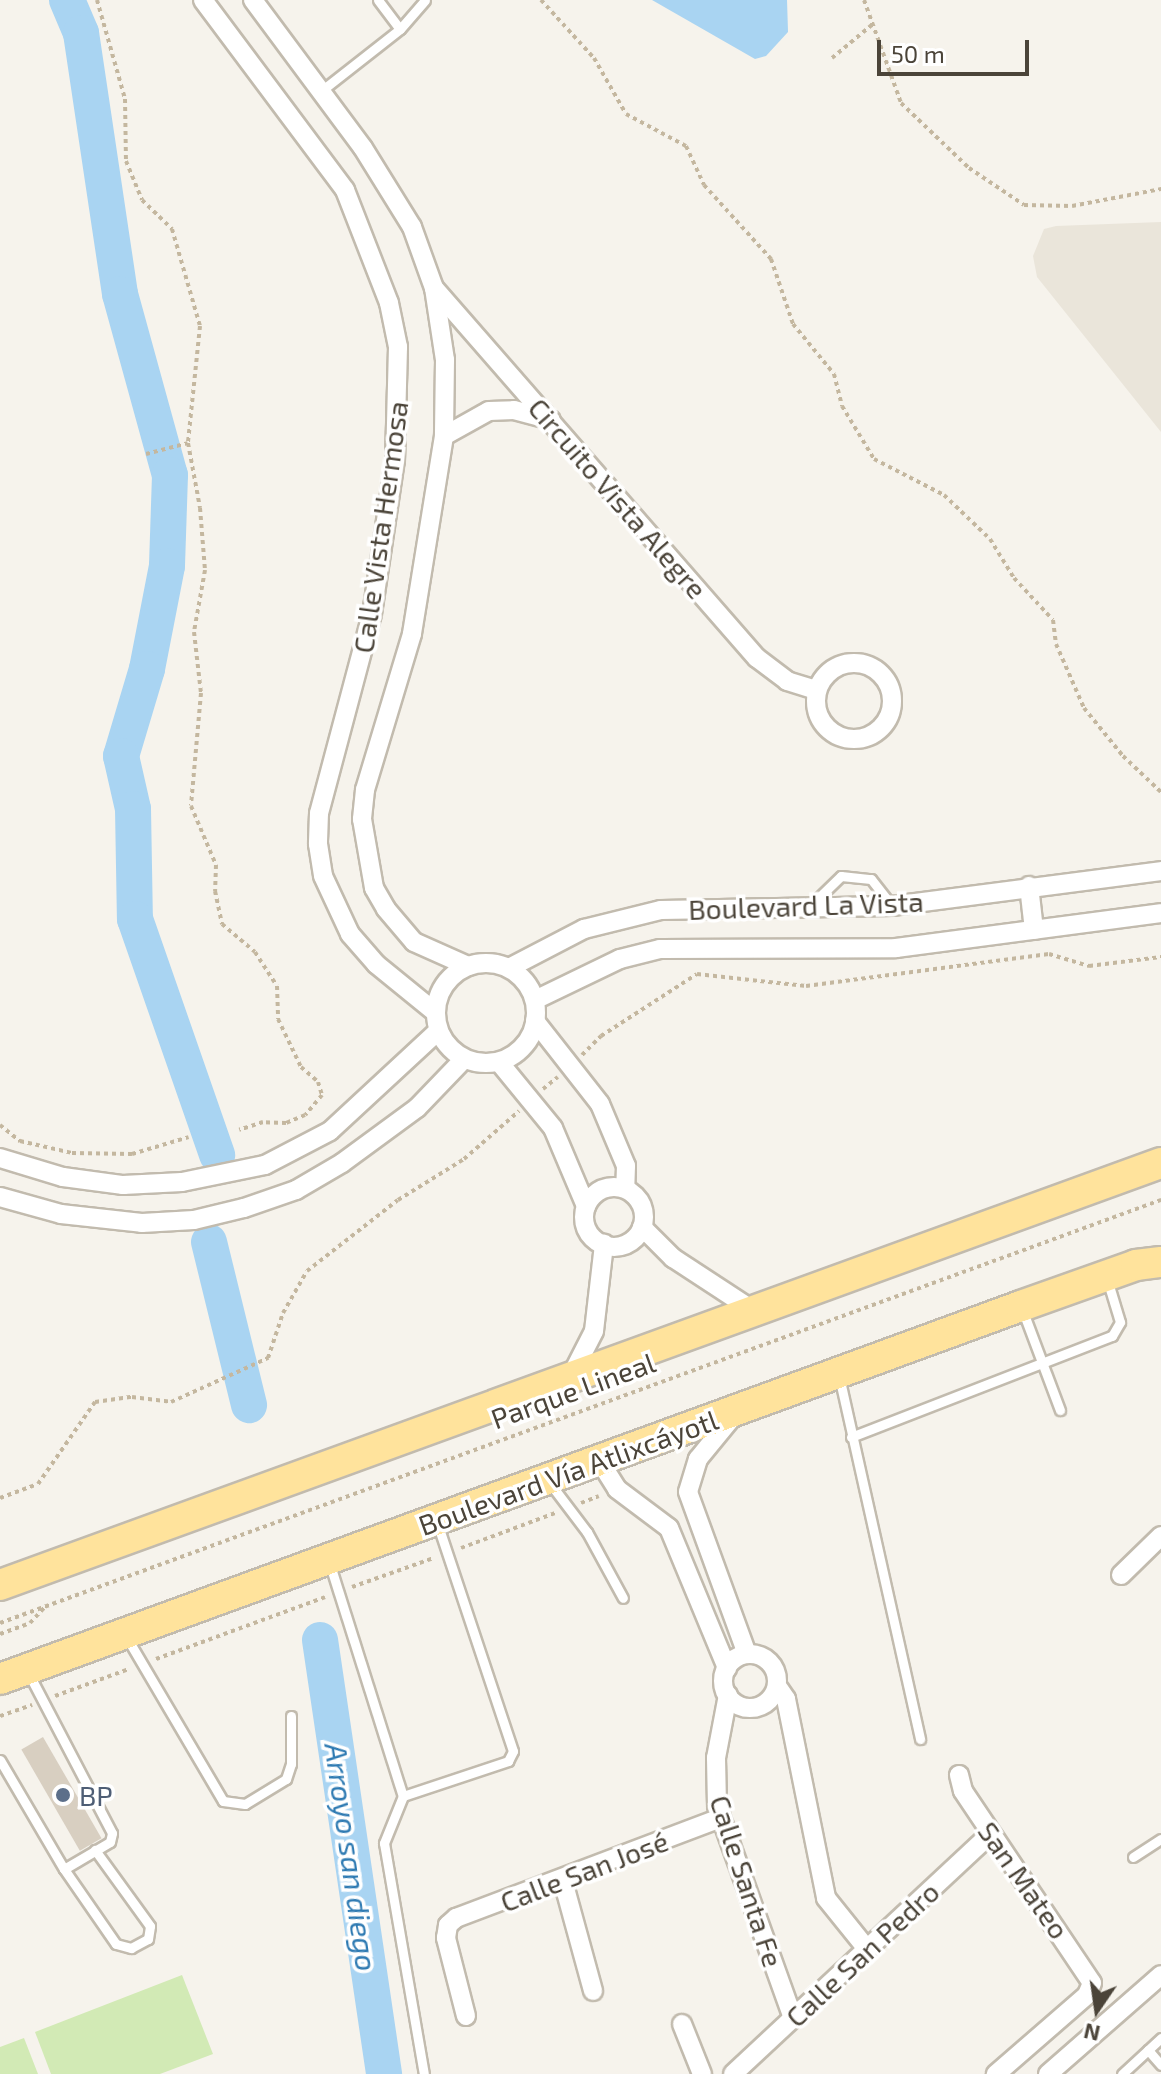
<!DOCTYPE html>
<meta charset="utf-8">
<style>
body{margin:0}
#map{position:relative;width:1161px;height:2074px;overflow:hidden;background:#f6f3ec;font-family:"Exo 2",sans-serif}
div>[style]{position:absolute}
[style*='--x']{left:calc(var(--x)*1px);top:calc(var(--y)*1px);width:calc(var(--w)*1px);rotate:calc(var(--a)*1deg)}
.residential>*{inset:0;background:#eae5da}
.green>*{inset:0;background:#d2eab5}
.water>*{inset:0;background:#a9d4f2}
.river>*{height:36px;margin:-18px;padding:0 18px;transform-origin:18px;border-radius:18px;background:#a9d4f2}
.building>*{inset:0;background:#d8cfc1;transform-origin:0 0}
.path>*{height:4px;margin-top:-2px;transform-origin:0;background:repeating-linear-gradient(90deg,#c4b79f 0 4px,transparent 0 8px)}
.roads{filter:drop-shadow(2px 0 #c2bbae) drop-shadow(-2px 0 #c2bbae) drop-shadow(0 2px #c2bbae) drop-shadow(0 -2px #c2bbae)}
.service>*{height:9px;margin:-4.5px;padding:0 4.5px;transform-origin:4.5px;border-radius:4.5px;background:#fff}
.minor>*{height:18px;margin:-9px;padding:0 9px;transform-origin:9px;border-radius:9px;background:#fff}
.minor>.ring{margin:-9px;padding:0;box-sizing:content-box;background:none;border:18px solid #fff;border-radius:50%}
.primary>*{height:30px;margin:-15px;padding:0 15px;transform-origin:15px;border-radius:15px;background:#ffe39c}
.dots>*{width:22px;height:22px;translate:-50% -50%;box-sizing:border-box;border:4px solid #fff;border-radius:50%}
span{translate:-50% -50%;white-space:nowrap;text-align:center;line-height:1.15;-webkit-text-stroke:7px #fff;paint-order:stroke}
.street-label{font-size:28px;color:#4b4439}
.service-label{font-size:28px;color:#4e5e75}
.left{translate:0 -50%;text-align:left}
.water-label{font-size:30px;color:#2e7ab2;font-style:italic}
.north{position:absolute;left:1057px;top:1970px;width:80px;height:80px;-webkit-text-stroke:6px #fff;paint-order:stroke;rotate:193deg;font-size:22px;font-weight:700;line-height:32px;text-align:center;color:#4b4439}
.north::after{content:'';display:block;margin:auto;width:28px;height:36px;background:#4b4439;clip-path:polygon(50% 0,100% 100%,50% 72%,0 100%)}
.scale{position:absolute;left:877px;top:40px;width:152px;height:36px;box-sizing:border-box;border:4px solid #4b4439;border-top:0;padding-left:10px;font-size:24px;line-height:28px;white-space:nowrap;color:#4b4439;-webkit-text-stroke:6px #fff;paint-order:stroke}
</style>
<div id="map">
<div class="residential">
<i style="clip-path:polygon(1161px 222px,1161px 432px,1037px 277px,1033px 256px,1044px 229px,1056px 226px)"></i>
</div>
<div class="green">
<i style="clip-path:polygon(182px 1975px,213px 2054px,160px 2074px,51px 2074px,35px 2032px)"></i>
<i style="clip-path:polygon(24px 2038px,38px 2074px,0 2074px,0 2047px)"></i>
</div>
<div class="water">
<i style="clip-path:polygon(652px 0,787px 0,788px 32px,766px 56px,755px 59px)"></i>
</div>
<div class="river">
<i style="--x:67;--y:0;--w:36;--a:67"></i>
<i style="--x:81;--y:33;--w:264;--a:81.5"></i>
<i style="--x:120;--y:294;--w:188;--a:74.6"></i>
<i style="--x:170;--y:475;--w:91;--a:91.9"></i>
<i style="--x:167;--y:566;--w:105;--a:101"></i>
<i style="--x:147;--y:669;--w:91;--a:106.6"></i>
<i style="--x:121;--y:756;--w:54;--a:77.2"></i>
<i style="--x:133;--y:809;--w:110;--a:89"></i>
<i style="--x:135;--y:919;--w:250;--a:70.8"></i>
<i style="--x:209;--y:1242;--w:168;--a:76.2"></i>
<i style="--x:320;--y:1640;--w:439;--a:81.6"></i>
</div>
<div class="building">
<i style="left:43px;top:1737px;width:117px;height:25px;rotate:60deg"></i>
</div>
<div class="path">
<i style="--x:97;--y:0;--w:103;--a:74.2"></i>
<i style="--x:125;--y:99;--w:62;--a:89.1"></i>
<i style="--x:126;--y:161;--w:42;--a:67.7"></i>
<i style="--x:142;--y:200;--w:42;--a:44"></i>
<i style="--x:172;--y:229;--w:101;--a:73.9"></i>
<i style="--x:200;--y:326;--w:118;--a:95.9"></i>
<i style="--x:188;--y:443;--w:66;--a:79.5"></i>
<i style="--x:200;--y:508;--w:62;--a:85.4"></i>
<i style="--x:205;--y:570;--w:63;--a:100.1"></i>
<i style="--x:194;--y:632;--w:61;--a:83.5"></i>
<i style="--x:201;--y:693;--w:113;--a:95.1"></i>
<i style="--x:191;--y:806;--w:64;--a:67"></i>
<i style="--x:216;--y:865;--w:26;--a:92"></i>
<i style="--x:215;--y:891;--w:34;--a:78"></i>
<i style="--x:222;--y:924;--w:43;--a:40.3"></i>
<i style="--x:255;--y:952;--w:40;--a:57.1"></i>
<i style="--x:277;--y:986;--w:33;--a:88"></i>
<i style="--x:278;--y:1019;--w:53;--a:64.4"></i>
<i style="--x:301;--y:1067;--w:23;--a:41"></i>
<i style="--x:318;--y:1082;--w:14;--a:73"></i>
<i style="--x:322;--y:1095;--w:26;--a:130"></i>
<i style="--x:305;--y:1115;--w:21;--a:157"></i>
<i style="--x:286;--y:1123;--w:23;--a:-178"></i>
<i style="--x:263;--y:1122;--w:25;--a:162"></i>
<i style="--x:541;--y:0;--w:79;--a:47.6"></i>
<i style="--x:594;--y:58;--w:64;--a:60.3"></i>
<i style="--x:626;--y:114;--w:68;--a:28.1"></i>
<i style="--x:686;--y:146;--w:43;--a:65.2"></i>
<i style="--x:704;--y:185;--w:100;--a:47.8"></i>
<i style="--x:771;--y:259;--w:69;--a:71.3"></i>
<i style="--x:793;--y:324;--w:65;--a:50.6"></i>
<i style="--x:834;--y:374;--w:33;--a:76"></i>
<i style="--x:842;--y:406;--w:62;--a:58.9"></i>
<i style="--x:874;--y:459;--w:79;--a:27.2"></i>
<i style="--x:944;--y:495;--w:64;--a:43.7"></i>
<i style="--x:990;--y:539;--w:46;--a:58.4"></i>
<i style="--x:1014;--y:578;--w:57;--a:47.1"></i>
<i style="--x:1053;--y:620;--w:24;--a:83"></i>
<i style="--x:1056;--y:644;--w:70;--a:66.4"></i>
<i style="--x:1084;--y:708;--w:62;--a:50.9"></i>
<i style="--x:1123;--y:756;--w:52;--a:43.5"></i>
<i style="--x:864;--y:0;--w:109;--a:70.2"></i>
<i style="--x:901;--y:103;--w:94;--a:43.7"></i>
<i style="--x:969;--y:168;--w:66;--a:33.9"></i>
<i style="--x:1024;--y:205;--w:48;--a:1.2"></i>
<i style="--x:1072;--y:206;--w:91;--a:-10.8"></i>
<i style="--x:832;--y:58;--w:53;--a:-39.7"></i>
<i style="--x:146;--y:454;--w:43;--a:-14.7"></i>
<i style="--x:582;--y:1055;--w:27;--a:-45"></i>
<i style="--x:601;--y:1036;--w:114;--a:-32.9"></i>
<i style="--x:697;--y:974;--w:110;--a:6.3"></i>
<i style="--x:806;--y:986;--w:245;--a:-7.5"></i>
<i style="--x:1049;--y:954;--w:42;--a:16.7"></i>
<i style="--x:1089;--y:966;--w:73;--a:-7.1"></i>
<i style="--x:543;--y:1089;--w:19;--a:-39"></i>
<i style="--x:0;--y:1125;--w:26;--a:39"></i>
<i style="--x:20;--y:1141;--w:53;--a:13"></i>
<i style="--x:72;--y:1153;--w:60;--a:1"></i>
<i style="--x:132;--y:1154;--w:59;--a:-16.6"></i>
<i style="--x:0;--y:1498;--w:40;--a:-20.2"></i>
<i style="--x:38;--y:1484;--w:100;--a:-55.2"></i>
<i style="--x:95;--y:1402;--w:37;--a:-8"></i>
<i style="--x:132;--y:1397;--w:39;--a:7"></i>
<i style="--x:171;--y:1402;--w:107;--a:-24.4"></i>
<i style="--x:268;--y:1358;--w:47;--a:-71.6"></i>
<i style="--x:283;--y:1313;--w:48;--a:-60.3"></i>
<i style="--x:307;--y:1271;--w:115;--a:-38"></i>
<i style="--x:398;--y:1200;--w:78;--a:-31.8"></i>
<i style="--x:464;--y:1159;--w:73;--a:-41.1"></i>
<i style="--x:581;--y:1503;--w:19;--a:-21"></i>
<i style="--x:461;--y:1548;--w:103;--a:-20.4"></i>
<i style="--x:352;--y:1587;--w:87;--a:-19.5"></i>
<i style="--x:0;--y:1623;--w:1236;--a:-20.02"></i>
<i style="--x:0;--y:1634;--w:32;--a:-20"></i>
<i style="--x:30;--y:1623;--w:22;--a:-47"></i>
<i style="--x:156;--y:1659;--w:180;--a:-20.1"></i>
<i style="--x:55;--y:1696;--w:79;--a:-20"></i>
<i style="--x:0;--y:1716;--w:34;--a:-19"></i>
</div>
<div class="roads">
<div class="service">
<i style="--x:378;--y:0;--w:36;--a:53"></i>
<i style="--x:321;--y:91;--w:100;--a:-38.1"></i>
<i style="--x:400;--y:29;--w:38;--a:-49"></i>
<i style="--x:810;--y:906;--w:43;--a:-44.1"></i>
<i style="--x:841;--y:876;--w:30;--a:6"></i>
<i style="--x:871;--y:879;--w:34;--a:52"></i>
<i style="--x:1022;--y:1309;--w:108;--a:69.4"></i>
<i style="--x:839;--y:1376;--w:372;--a:77.4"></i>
<i style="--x:851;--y:1437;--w:280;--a:-21.2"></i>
<i style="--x:1112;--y:1336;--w:16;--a:-60"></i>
<i style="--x:1120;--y:1322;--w:45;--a:-106.8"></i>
<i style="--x:549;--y:1482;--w:63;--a:52.8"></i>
<i style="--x:587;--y:1532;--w:75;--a:61.4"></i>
<i style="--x:330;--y:1565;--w:242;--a:72.5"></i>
<i style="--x:403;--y:1796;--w:111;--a:-18.4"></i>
<i style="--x:508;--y:1761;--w:11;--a:-63"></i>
<i style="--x:513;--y:1751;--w:240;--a:-108.4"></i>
<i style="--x:127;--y:1638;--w:189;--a:59.5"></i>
<i style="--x:223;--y:1801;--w:22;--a:8"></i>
<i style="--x:245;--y:1804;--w:48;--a:-31.4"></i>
<i style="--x:286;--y:1779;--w:16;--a:-72"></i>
<i style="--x:291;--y:1764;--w:48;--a:-90"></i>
<i style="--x:0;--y:1760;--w:126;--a:59.6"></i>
<i style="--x:64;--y:1869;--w:53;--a:-30.4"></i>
<i style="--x:110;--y:1842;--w:9;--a:-77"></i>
<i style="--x:112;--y:1833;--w:179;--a:-117.6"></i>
<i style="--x:403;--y:1796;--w:51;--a:112"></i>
<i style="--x:384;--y:1843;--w:234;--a:80.2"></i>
<i style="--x:1133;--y:1857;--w:33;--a:-33"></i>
<i style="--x:64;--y:1869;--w:91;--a:55.3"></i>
<i style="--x:116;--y:1944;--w:16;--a:15"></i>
<i style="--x:131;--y:1948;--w:19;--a:-28"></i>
<i style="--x:148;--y:1939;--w:13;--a:-81"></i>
<i style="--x:150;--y:1926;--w:94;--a:-125.9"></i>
<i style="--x:1148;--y:2050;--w:20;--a:49"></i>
<i style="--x:1122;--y:2074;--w:53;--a:-42.7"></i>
</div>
<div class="minor">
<i style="--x:203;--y:0;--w:237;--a:53.2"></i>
<i style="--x:345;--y:190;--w:121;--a:68.7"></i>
<i style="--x:389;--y:303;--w:45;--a:78.4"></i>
<i style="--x:398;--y:347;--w:113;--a:91.5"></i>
<i style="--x:395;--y:460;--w:156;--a:98.5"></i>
<i style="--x:372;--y:614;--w:206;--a:104.9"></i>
<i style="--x:319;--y:813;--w:31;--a:92"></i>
<i style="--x:318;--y:844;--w:32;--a:81"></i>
<i style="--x:323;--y:876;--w:64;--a:65"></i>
<i style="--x:350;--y:934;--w:40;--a:49"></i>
<i style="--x:376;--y:964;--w:76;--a:39.1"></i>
<i style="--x:253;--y:0;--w:184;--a:53.4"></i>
<i style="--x:363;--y:148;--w:93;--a:58.2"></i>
<i style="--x:412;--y:227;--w:65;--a:70.2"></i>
<i style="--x:434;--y:288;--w:73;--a:81.3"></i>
<i style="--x:445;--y:360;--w:76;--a:90.8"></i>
<i style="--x:444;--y:436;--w:201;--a:99.2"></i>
<i style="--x:412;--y:634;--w:163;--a:106.8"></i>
<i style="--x:365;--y:790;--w:29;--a:96"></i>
<i style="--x:362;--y:819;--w:70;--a:80.1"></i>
<i style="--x:374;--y:888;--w:24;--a:60"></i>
<i style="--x:386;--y:909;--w:43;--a:49.7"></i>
<i style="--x:414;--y:942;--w:59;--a:24"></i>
<i style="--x:434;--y:288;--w:491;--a:48.9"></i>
<i style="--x:757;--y:658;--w:38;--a:37"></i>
<i style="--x:787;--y:681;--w:30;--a:17"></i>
<i style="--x:444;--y:436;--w:51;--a:-29.1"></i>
<i style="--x:489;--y:411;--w:25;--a:-2"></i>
<i style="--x:514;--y:410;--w:38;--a:15"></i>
<i class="ring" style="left:816px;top:663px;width:58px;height:58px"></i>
<i style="--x:1029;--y:886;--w:44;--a:83.5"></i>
<i class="ring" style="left:436px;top:963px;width:82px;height:82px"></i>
<i style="--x:509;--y:968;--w:85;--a:-27.5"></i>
<i style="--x:584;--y:929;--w:79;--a:-13.9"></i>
<i style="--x:661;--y:910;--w:231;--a:-1"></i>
<i style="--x:892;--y:906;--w:271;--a:-7.4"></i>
<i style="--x:535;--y:1000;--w:94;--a:-25.8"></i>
<i style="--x:620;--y:959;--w:41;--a:-14"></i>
<i style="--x:660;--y:949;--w:236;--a:-0.2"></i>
<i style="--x:896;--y:948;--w:267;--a:-7.5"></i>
<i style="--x:535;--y:1021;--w:105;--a:51.9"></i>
<i style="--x:600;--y:1104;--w:67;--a:67.2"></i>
<i style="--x:626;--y:1166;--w:23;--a:92"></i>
<i style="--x:499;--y:1062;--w:85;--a:50.7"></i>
<i style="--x:553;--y:1128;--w:85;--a:67.1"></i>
<i style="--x:0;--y:1158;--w:66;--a:16.8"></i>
<i style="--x:63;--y:1177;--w:61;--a:7.6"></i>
<i style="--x:123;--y:1185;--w:59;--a:-2.9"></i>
<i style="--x:182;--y:1182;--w:85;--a:-11.6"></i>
<i style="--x:265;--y:1165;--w:73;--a:-27.6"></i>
<i style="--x:330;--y:1131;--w:147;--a:-42.8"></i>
<i class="ring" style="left:584px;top:1187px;width:42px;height:42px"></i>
<i style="--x:0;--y:1197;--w:63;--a:15.6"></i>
<i style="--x:61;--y:1214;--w:81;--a:6.3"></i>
<i style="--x:142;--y:1223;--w:52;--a:-3.3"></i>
<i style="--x:194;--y:1220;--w:51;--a:-13.5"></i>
<i style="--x:244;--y:1208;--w:55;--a:-19.1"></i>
<i style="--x:296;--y:1190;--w:53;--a:-30.4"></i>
<i style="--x:342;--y:1163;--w:93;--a:-36.3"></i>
<i style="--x:417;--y:1108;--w:68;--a:-46.2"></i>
<i style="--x:642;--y:1227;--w:44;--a:45"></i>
<i style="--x:673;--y:1258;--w:97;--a:33.2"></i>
<i style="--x:570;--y:1378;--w:53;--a:-62.9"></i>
<i style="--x:594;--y:1331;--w:88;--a:-83.4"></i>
<i style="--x:734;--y:1415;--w:57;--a:129.3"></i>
<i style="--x:698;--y:1459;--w:34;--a:107"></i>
<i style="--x:688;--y:1492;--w:172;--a:70"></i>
<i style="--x:599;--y:1460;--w:34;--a:58"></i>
<i style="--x:617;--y:1489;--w:65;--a:36.9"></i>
<i style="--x:669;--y:1528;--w:152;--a:67.5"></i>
<i style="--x:1121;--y:1575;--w:56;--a:-44.3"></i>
<i class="ring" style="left:723px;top:1654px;width:36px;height:36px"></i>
<i style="--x:777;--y:1686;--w:16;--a:55"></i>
<i style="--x:786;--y:1699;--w:203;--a:78.6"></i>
<i style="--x:826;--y:1898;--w:65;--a:51.2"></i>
<i style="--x:728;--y:1695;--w:64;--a:100.8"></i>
<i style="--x:716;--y:1758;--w:48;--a:88.8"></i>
<i style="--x:717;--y:1806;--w:225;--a:70.3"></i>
<i style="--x:959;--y:1775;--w:16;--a:76"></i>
<i style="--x:963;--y:1791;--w:231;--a:56.1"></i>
<i style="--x:1092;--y:1983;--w:13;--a:113"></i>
<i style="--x:1087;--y:1995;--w:121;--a:139"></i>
<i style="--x:563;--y:1881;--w:114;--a:74.7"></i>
<i style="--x:466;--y:2016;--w:81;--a:-104.4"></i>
<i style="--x:446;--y:1938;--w:13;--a:-81"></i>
<i style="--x:448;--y:1925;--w:11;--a:-41"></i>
<i style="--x:456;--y:1918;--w:283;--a:-20.7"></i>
<i style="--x:682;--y:2024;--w:54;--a:68.2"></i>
<i style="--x:733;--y:2074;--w:353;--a:-43"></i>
<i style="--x:1048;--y:2074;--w:150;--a:-41.2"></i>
</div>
<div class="primary">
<i style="--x:0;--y:1585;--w:1235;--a:-19.98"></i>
<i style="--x:0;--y:1679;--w:1087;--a:-20.07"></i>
<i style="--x:1021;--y:1306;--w:122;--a:-19.6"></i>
<i style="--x:1136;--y:1265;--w:25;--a:-7"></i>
</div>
</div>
<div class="dots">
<i style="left:63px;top:1795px;background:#5c6f8a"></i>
</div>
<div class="street-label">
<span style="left:618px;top:498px;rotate:49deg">Circuito Vista Alegre</span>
<span style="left:380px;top:527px;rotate:-82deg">Calle Vista Hermosa</span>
<span style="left:806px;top:905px;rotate:-2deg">Boulevard La Vista</span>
<span style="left:573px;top:1390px;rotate:-20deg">Parque Lineal</span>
<span style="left:568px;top:1472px;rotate:-20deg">Boulevard Vía Atlixcáyotl</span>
<span style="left:584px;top:1871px;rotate:-21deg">Calle San José</span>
<span style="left:1024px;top:1880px;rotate:55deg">San Mateo</span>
<span style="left:747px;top:1881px;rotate:72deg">Calle Santa Fe</span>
<span style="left:862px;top:1954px;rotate:-43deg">Calle San Pedro</span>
</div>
<div class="service-label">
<span class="left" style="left:79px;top:1795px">BP</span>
</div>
<div class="water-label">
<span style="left:352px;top:1857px;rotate:82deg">Arroyo san diego</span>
</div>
<div class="north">N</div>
<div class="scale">50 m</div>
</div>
